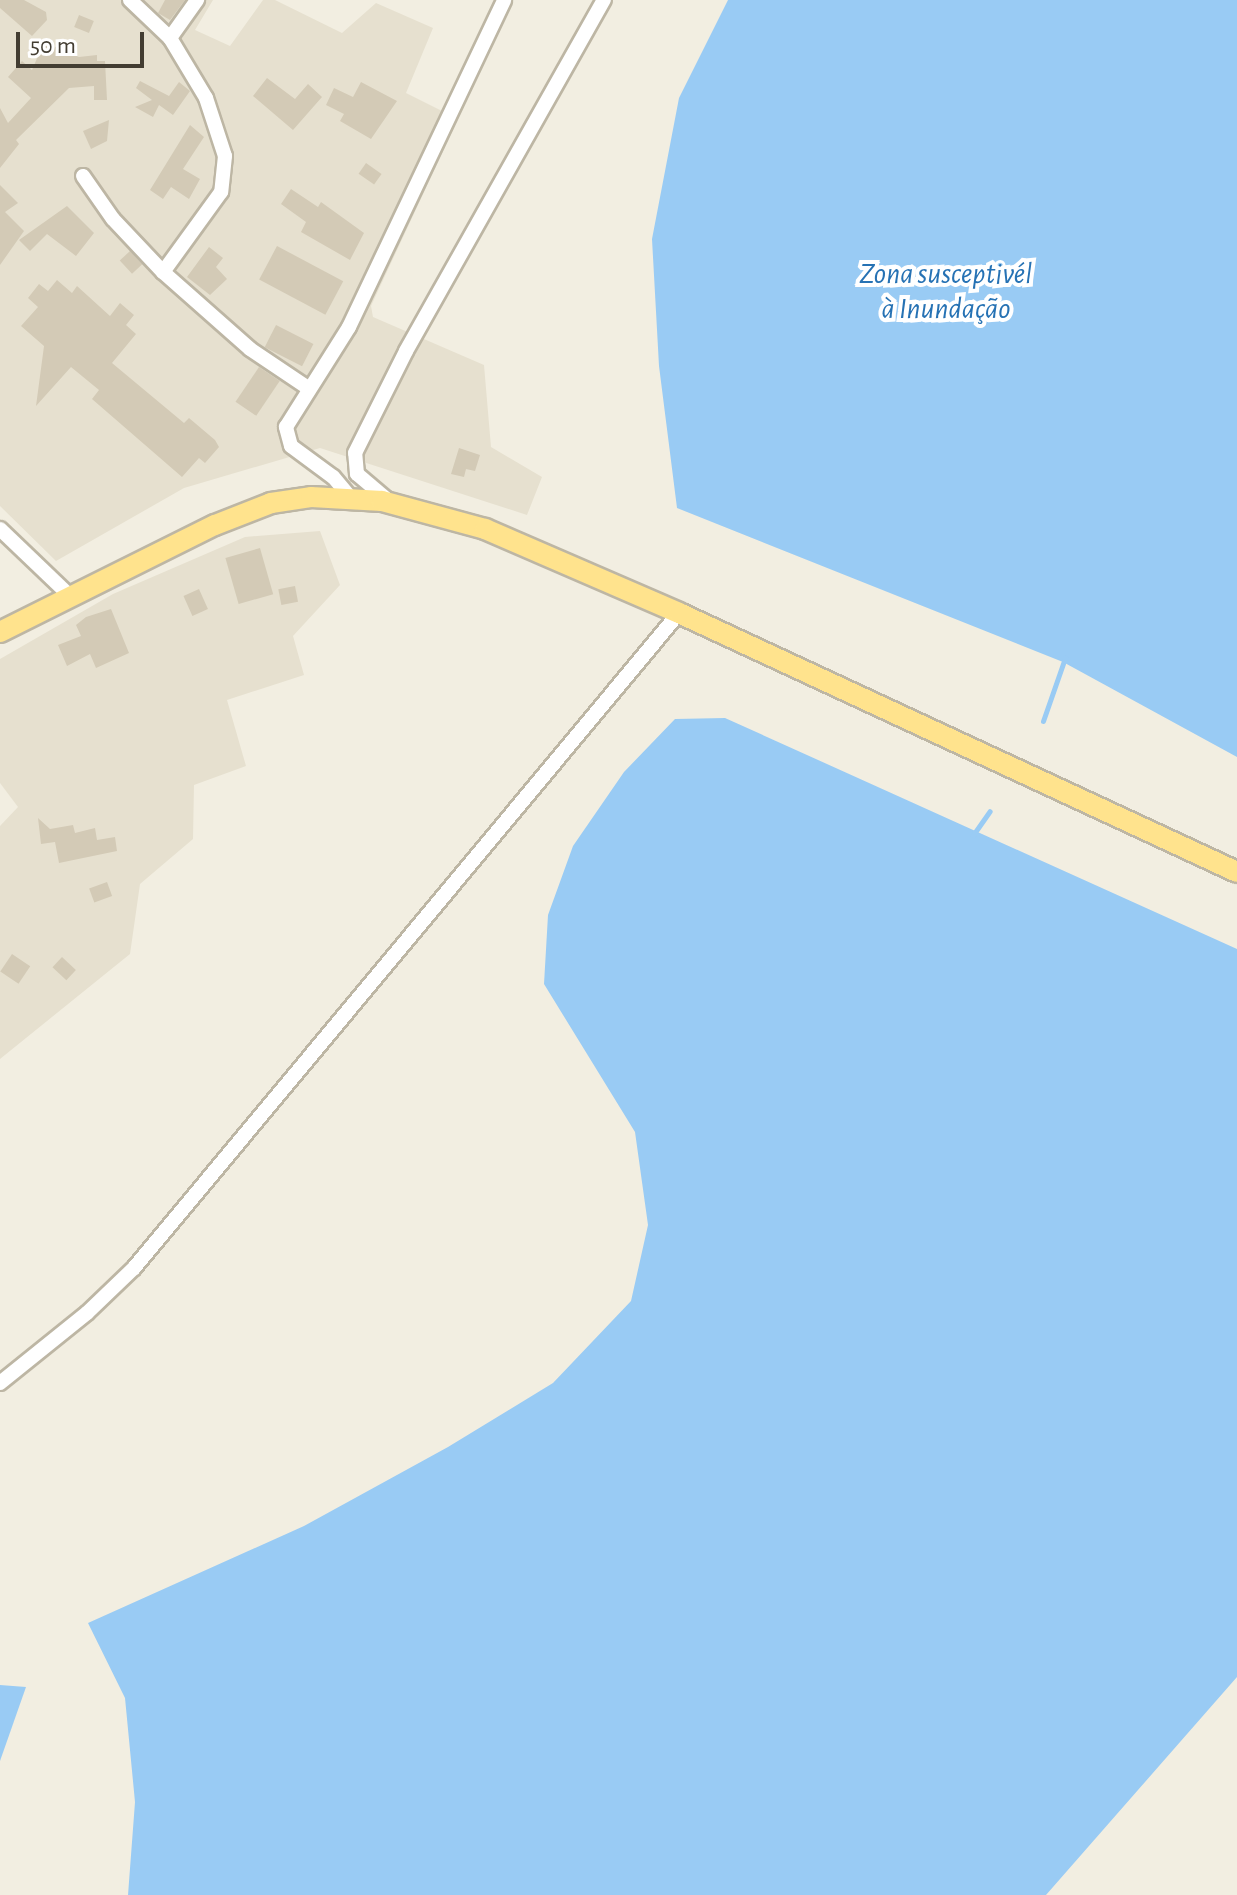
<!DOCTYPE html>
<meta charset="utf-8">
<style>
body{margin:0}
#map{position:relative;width:1237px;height:1895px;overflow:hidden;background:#f2eee1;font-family:"Alegreya Sans",sans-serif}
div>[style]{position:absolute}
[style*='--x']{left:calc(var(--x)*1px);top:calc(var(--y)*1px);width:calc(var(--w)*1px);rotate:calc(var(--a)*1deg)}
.residential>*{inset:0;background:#e6e0cf}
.water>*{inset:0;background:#99cbf4}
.stream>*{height:5px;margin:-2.5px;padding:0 2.5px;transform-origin:2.5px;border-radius:2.5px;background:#99cbf4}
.building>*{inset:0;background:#d3cab6;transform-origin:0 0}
.roads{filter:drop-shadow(2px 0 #bdb6a4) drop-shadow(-2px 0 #bdb6a4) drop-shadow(0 2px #bdb6a4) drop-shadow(0 -2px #bdb6a4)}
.street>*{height:14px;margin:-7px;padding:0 7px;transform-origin:7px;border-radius:7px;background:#fff}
.primary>*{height:20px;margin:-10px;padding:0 10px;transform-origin:10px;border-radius:10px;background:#ffe38d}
span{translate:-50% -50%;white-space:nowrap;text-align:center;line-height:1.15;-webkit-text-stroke:8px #fff;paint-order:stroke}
.water-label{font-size:30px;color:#2672b4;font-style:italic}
.scale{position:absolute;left:16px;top:32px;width:128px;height:36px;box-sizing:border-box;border:4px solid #433d32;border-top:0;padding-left:10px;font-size:24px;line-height:28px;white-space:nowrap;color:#433d32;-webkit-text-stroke:6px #fff;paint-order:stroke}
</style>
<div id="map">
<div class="residential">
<i style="clip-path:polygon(0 0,213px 0,195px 30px,230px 46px,263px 0,275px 0,342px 33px,376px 3px,433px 28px,406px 93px,458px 119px,371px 306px,373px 317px,484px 365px,491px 447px,542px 477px,527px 515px,320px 448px,184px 488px,56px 561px,0 506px)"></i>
<i style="clip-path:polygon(320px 531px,340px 585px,293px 636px,304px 675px,227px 700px,246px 766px,194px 785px,193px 839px,140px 884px,130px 954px,0 1059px,0 826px,18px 807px,0 783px,0 659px,113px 594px,245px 537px)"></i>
</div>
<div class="water">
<i style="clip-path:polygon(728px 0,1237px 0,1237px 757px,1063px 662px,677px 508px,659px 366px,652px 239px,679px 98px)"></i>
<i style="clip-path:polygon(725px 718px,1237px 949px,1237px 1677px,1046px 1895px,128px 1895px,135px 1802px,125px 1698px,88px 1623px,304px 1526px,448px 1447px,553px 1383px,631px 1301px,648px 1225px,635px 1132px,544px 984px,548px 915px,573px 846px,624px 772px,675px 719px)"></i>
<i style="clip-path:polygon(0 1685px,26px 1687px,0 1761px)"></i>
</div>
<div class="stream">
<i style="--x:1043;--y:721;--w:67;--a:-70.8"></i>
<i style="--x:973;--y:835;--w:29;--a:-55"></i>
</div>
<div class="building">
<i style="clip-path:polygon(0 0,24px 0,46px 12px,47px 20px,32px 36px,0 8px)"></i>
<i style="clip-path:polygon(165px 0,185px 0,170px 20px,158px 13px)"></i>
<i style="left:79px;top:15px;width:16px;height:13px;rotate:22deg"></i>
<i style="clip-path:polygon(44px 42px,79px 57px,97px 55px,97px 61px,105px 61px,107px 100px,94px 100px,94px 86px,69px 88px,16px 140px,19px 144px,0 168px,0 108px,8px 123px,31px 98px,8px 77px,22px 61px,32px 70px)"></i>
<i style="clip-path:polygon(267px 78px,295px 99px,308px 84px,322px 97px,293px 130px,253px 96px)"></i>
<i style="clip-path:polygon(140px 81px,169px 96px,179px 82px,190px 91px,173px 115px,159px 105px,153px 117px,135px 107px,152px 100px,136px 88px)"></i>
<i style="clip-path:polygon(361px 82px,397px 101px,371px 139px,340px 121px,344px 114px,326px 105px,334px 88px,353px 97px)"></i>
<i style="clip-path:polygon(109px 120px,107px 141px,91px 149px,83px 131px)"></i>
<i style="clip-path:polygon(190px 125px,204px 137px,183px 169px,200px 179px,189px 199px,171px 187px,163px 199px,150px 190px)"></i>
<i style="left:366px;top:163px;width:19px;height:13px;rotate:35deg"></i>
<i style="clip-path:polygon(0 185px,18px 203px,5px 212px,24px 231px,0 265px)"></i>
<i style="clip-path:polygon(291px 189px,318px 207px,321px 202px,364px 233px,350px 260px,301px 232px,306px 222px,281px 204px)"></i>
<i style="clip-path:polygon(67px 206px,94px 233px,76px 256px,47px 234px,30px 251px,19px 240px)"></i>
<i style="left:277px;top:246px;width:75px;height:38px;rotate:28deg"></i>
<i style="clip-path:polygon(209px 247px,223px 258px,216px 267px,227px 279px,210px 295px,187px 277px)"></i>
<i style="left:130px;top:251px;width:18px;height:14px;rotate:47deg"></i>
<i style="clip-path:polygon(57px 280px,72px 293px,77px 286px,110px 316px,120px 303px,134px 315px,126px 325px,136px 334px,112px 363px,184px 423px,189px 418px,215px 440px,219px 447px,205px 463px,199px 458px,182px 477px,92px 399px,99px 390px,71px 367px,36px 406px,44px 346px,21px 326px,38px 307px,28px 298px,39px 284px,48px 291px)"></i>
<i style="left:276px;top:325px;width:42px;height:25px;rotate:27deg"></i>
<i style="left:259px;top:367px;width:25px;height:42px;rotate:34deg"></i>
<i style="clip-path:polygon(459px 448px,480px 455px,475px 471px,466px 469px,464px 477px,451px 474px)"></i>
<i style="left:260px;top:548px;width:48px;height:36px;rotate:74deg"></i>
<i style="left:295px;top:586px;width:16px;height:17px;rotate:79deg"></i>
<i style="left:199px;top:589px;width:22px;height:17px;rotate:66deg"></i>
<i style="clip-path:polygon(111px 609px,129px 653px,96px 668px,90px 654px,67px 666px,58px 645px,81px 636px,76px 625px,86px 617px)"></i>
<i style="clip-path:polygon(38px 818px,50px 829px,73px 825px,75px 833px,95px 828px,97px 840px,115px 837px,117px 851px,59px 863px,55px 842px,41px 844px)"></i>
<i style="left:107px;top:882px;width:15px;height:19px;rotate:70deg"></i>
<i style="left:12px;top:954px;width:22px;height:21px;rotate:34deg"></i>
<i style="left:62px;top:957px;width:19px;height:14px;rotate:43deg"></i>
</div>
<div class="roads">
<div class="street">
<i style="--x:130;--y:0;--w:55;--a:43.5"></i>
<i style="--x:170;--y:38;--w:70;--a:59"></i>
<i style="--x:206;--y:98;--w:61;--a:71.9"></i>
<i style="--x:225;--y:156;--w:36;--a:96"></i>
<i style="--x:221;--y:192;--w:99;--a:125.9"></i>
<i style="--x:170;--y:38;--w:47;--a:-54.6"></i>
<i style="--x:83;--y:176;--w:52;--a:55.1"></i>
<i style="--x:113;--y:219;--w:73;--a:46.7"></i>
<i style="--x:163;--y:272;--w:116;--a:41.5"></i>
<i style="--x:250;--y:349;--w:70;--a:33.9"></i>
<i style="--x:350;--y:497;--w:26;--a:-130"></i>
<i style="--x:333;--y:477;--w:52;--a:-143.6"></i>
<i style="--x:291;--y:446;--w:20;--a:-105"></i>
<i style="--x:286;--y:427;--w:118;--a:-57.8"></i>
<i style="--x:349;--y:327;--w:362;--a:-64.6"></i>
<i style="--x:389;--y:501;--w:42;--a:-139.8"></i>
<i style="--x:357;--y:474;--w:21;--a:-95"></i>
<i style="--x:355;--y:453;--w:114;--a:-63.4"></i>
<i style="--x:406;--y:351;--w:403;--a:-60.6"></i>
<i style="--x:0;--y:529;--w:95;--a:43.7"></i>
<i style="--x:0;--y:1383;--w:112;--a:-38.8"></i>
<i style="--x:87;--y:1313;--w:65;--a:-43.8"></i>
<i style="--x:134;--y:1268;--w:852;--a:-50.24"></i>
</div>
<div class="primary">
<i style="--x:0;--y:632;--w:240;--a:-26.5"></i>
<i style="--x:215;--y:525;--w:60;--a:-21.4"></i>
<i style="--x:271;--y:503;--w:40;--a:-8.5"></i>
<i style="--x:311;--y:497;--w:71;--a:3.2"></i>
<i style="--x:382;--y:501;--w:107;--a:15.2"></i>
<i style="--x:485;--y:529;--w:211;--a:23.4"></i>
<i style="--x:679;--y:613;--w:615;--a:24.9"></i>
</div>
</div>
<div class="water-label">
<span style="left:946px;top:291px">Zona susceptivél<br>à Inundação</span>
</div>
<div class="scale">50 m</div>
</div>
